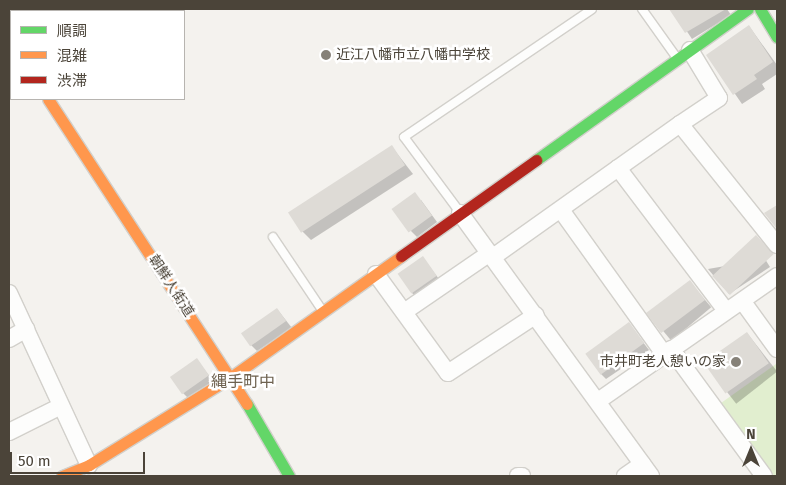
<!DOCTYPE html>
<meta charset="utf-8">
<style>
body{margin:0}
#map{position:relative;width:786px;height:485px;overflow:hidden;background:#f4f2ee;font-family:"Fira Sans","Noto Sans JP",sans-serif}
div>[style]{position:absolute}
[style*='--x']{left:calc(var(--x)*1px);top:calc(var(--y)*1px);width:calc(var(--w)*1px);rotate:calc(var(--a)*1deg)}
.green>*{inset:0;background:#e1eecf}
.shadow>*{inset:0;background:#0003;transform-origin:0 0}
.building>*{inset:0;background:#dedbd6;transform-origin:0 0}
.roads{filter:drop-shadow(1px 0 #d2d0cb) drop-shadow(-1px 0 #d2d0cb) drop-shadow(0 1px #d2d0cb) drop-shadow(0 -1px #d2d0cb)}
.lane>*{height:8px;margin:-4px;padding:0 4px;transform-origin:4px;border-radius:4px;background:#fdfdfc}
.street>*{height:16px;margin:-8px;padding:0 8px;transform-origin:8px;border-radius:8px;background:#fdfdfc}
.fast>*{height:11px;margin:-5.5px;padding:0 5.5px;transform-origin:5.5px;border-radius:5.5px;background:#63d668}
.slow>*{height:11px;margin:-5.5px;padding:0 5.5px;transform-origin:5.5px;border-radius:5.5px;background:#ff974d}
.jam>*{height:11px;margin:-5.5px;padding:0 5.5px;transform-origin:5.5px;border-radius:5.5px;background:#b3261e}
.dots>*{width:14px;height:14px;translate:-50% -50%;box-sizing:border-box;border:2px solid #fff;border-radius:50%}
span{translate:-50% -50%;white-space:nowrap;text-align:center;line-height:1.15;-webkit-text-stroke:5px #fff;paint-order:stroke}
.poi-label{font-size:14px;color:#4b4439}
.left{translate:0 -50%;text-align:left}
.right{translate:-100% -50%;text-align:right}
.street-label{font-size:14px;color:#4b4439}
.quarter-label{font-size:16px;color:#6e6250}
.frame{position:absolute;inset:0;border:10px solid #4b4439;pointer-events:none}
.legend{position:absolute;left:10px;top:10px;width:175px;height:90px;box-sizing:border-box;background:#fff;border:1px solid #b7b4b0;margin:0;padding:6px 9px;list-style:none;font-size:15px;color:#4b4439}
.legend li{display:flex;align-items:center;gap:10px;height:25px}
.legend b{width:25px;border:1px solid #b7b4b0}
.north{position:absolute;left:726px;top:425px;width:50px;height:50px;-webkit-text-stroke:4px #fff;paint-order:stroke;rotate:0deg;font-size:14px;font-weight:700;line-height:20px;text-align:center;color:#4b4439}
.north::after{content:'';display:block;margin:auto;width:18px;height:22px;background:#4b4439;clip-path:polygon(50% 0,100% 100%,50% 72%,0 100%)}
.scale{position:absolute;left:10px;top:452px;width:135px;height:22px;box-sizing:border-box;border:2px solid #4b4439;border-top:0;padding-left:6px;font-size:15px;line-height:18px;white-space:nowrap;color:#4b4439;-webkit-text-stroke:4px #fff;paint-order:stroke}
</style>
<div id="map">
<div class="green">
<i style="clip-path:polygon(776px 364px,777px 476px,774px 476px,721px 403px)"></i>
</div>
<div class="shadow">
<i style="clip-path:polygon(672px 9px,727px 9px,731px 15px,692px 39px)"></i>
<i style="clip-path:polygon(749px 26px,777px 65px,777px 74px,762px 84px,765px 89px,742px 104px,708px 55px)"></i>
<i style="clip-path:polygon(392px 147px,413px 174px,311px 240px,302px 231px)"></i>
<i style="clip-path:polygon(421px 200px,437px 222px,417px 237px,411px 231px)"></i>
<i style="clip-path:polygon(423px 258px,442px 283px,418px 299px,412px 293px)"></i>
<i style="clip-path:polygon(765px 259px,770px 267px,729px 294px,708px 269px)"></i>
<i style="left:690px;top:282px;width:33px;height:52px;rotate:50deg"></i>
<i style="clip-path:polygon(277px 309px,292px 328px,257px 351px,251px 345px)"></i>
<i style="clip-path:polygon(629px 324px,649px 350px,606px 379px,600px 373px)"></i>
<i style="left:747px;top:333px;width:49px;height:52px;rotate:52deg"></i>
<i style="clip-path:polygon(196px 359px,214px 382px,188px 398px,182px 392px)"></i>
</div>
<div class="building">
<i style="clip-path:polygon(669px 9px,726px 9px,685px 33px)"></i>
<i style="clip-path:polygon(749px 25px,773px 62px,754px 75px,757px 79px,733px 95px,706px 55px)"></i>
<i style="left:392px;top:145px;width:24px;height:124px;rotate:57deg"></i>
<i style="left:415px;top:192px;width:29px;height:29px;rotate:54deg"></i>
<i style="clip-path:polygon(777px 205px,777px 229px,764px 213px)"></i>
<i style="left:756px;top:235px;width:26px;height:60px;rotate:47deg"></i>
<i style="left:423px;top:256px;width:24px;height:31px;rotate:55deg"></i>
<i style="left:690px;top:280px;width:25px;height:55px;rotate:53deg"></i>
<i style="left:277px;top:308px;width:16px;height:44px;rotate:55deg"></i>
<i style="left:629px;top:322px;width:26px;height:54px;rotate:54deg"></i>
<i style="left:747px;top:332px;width:38px;height:53px;rotate:55deg"></i>
<i style="left:197px;top:358px;width:21px;height:33px;rotate:55deg"></i>
</div>
<div class="roads">
<div class="lane">
<i style="--x:642;--y:9;--w:60;--a:54.5"></i>
<i style="--x:459;--y:211;--w:92;--a:-126.6"></i>
<i style="--x:404;--y:137;--w:227;--a:-34.2"></i>
<i style="--x:273;--y:237;--w:88;--a:56.1"></i>
</div>
<div class="street">
<i style="--x:9;--y:40;--w:4;--a:56"></i>
<i style="--x:690;--y:50;--w:56;--a:58.9"></i>
<i style="--x:719;--y:98;--w:47;--a:146.3"></i>
<i style="--x:680;--y:124;--w:155;--a:51.3"></i>
<i style="--x:618;--y:168;--w:179;--a:52.9"></i>
<i style="--x:561;--y:210;--w:177;--a:54.4"></i>
<i style="--x:460;--y:213;--w:325;--a:54"></i>
<i style="--x:493;--y:257;--w:229;--a:-35.4"></i>
<i style="--x:376;--y:274;--w:122;--a:54"></i>
<i style="--x:448;--y:373;--w:105;--a:-33.4"></i>
<i style="--x:9;--y:293;--w:190;--a:65.1"></i>
<i style="--x:743;--y:302;--w:58;--a:54.1"></i>
<i style="--x:404;--y:312;--w:104;--a:-34.5"></i>
<i style="--x:9;--y:339;--w:20;--a:-30"></i>
<i style="--x:671;--y:349;--w:157;--a:53.8"></i>
<i style="--x:598;--y:401;--w:218;--a:-34.9"></i>
<i style="--x:9;--y:432;--w:58;--a:-26.6"></i>
<i style="--x:518;--y:476;--w:4;--a:0"></i>
<i style="--x:625;--y:476;--w:21;--a:-35"></i>
</div>
<div class="fast">
<i style="--x:760;--y:9;--w:33;--a:59"></i>
<i style="--x:536;--y:160;--w:260;--a:-35.5"></i>
<i style="--x:247;--y:404;--w:83;--a:59.7"></i>
</div>
<div class="slow">
<i style="--x:48;--y:99;--w:364;--a:56.9"></i>
<i style="--x:62;--y:476;--w:29;--a:-22"></i>
<i style="--x:89;--y:465;--w:167;--a:-31.8"></i>
<i style="--x:231;--y:377;--w:209;--a:-35.4"></i>
</div>
<div class="jam">
<i style="--x:401;--y:256;--w:166;--a:-35.4"></i>
</div>
</div>
<div class="dots">
<i style="left:326px;top:55px;background:#868178"></i>
<i style="left:736px;top:362px;background:#868178"></i>
</div>
<div class="poi-label">
<span class="left" style="left:336px;top:55px">近江八幡市立八幡中学校</span>
<span class="right" style="left:726px;top:362px">市井町老人憩いの家</span>
</div>
<div class="street-label">
<span style="left:171px;top:286px;rotate:57deg">朝鮮人街道</span>
</div>
<div class="quarter-label">
<span style="left:243px;top:382px">縄手町中</span>
</div>
<div class="frame"></div>
<ul class="legend">
<li><b style="height:6px;background:#63d668"></b>順調</li>
<li><b style="height:6px;background:#ff974d"></b>混雑</li>
<li><b style="height:6px;background:#b3261e"></b>渋滞</li>
</ul>
<div class="north">N</div>
<div class="scale">50 m</div>
</div>
